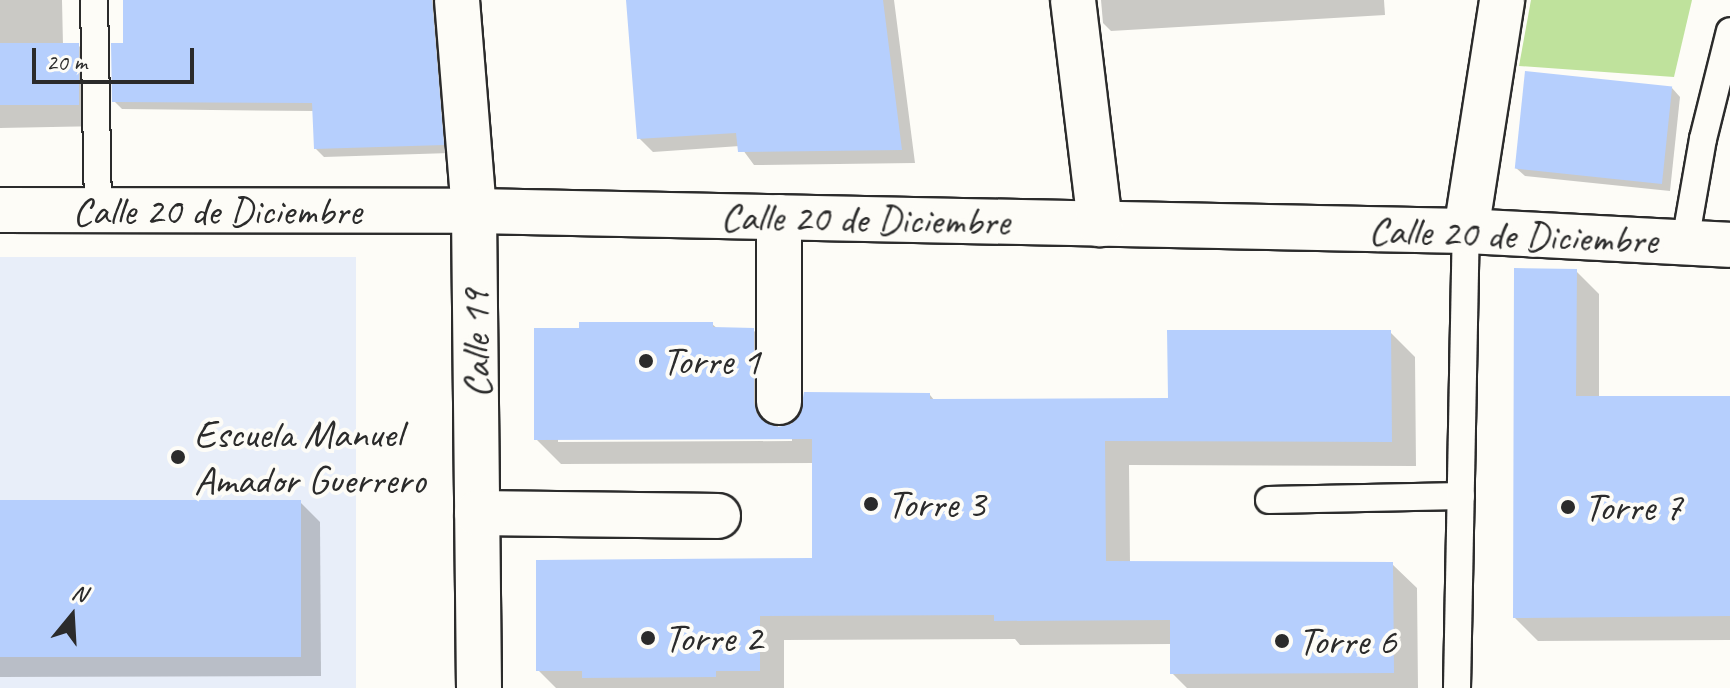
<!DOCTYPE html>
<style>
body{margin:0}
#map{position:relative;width:1730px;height:688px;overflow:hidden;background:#fdfcf7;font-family:Caveat,sans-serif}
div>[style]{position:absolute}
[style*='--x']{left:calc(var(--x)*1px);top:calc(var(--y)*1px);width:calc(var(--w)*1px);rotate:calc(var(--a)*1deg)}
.built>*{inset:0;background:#e8eef9;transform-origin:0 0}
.green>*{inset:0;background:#bfe29c}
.shadow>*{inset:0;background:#0003}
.building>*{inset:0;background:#b6cffd;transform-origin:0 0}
.roads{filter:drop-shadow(2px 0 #2b2b2b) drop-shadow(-2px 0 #2b2b2b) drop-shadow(0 2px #2b2b2b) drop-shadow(0 -2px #2b2b2b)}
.lane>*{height:26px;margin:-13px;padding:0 13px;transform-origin:13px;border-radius:13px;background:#fdfcf7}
.street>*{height:44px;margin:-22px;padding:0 22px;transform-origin:22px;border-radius:22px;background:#fdfcf7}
.secondary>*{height:44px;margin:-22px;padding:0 22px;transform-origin:22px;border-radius:22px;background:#fdfcf7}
.dots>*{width:22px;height:22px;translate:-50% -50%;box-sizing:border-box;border:4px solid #fdfcf7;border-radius:50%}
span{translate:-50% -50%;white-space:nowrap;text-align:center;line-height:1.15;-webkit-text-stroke:8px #fdfcf7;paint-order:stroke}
.street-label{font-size:40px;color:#2b2b2b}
.poi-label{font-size:40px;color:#2b2b2b}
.left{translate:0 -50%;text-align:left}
.north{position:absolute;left:32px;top:576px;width:80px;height:80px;-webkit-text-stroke:6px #fdfcf7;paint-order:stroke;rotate:18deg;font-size:22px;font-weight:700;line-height:32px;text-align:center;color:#2b2b2b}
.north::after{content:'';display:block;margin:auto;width:28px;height:36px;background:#2b2b2b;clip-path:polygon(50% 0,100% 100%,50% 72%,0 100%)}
.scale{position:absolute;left:32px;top:48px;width:162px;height:36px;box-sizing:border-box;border:4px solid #2b2b2b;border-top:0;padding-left:10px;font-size:24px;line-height:28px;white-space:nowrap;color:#2b2b2b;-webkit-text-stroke:6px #fdfcf7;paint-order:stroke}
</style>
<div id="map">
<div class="built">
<i style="left:0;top:257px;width:356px;height:431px"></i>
</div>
<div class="green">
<i style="clip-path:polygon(1531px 0,1692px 0,1674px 77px,1519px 66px)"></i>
</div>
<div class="shadow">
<i style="clip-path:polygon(0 0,62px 0,63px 45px,78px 45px,103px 70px,104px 126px,0 128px)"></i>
<i style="clip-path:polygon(125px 0,444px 0,451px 153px,324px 157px,316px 149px,314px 111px,122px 109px,114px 101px,125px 45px)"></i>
<i style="clip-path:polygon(628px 0,894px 0,915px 163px,754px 165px,740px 146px,653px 152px,639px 138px)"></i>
<i style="clip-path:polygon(1101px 0,1384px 0,1385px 15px,1111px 31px,1103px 23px)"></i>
<i style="clip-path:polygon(1672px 88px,1680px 97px,1670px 191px,1525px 176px,1516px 168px)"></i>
<i style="clip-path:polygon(1576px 271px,1599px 294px,1599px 398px,1730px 396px,1730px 640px,1538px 641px,1515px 618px)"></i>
<i style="clip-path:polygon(evenodd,712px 324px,718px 329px,753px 330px,778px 354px,778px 429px,930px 395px,935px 401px,1170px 400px,1390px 332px,1415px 357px,1416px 466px,1129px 465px,1130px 563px,1392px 564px,1417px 588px,1418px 688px,1187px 688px,1172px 673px,1172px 644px,1020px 645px,1015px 639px,784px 640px,784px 688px,556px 688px,538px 670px,814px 560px,814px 463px,561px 464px,536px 439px,712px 324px,792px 437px,792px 441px,558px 442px,558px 438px,792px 437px)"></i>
<i style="clip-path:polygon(300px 502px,320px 522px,321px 676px,0 677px,0 504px)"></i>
</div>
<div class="building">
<i style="clip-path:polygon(123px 0,432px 0,444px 145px,314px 149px,312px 103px,112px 102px,111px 43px,123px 43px)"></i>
<i style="clip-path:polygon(626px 0,883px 0,902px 150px,738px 152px,736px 133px,637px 139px)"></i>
<i style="left:0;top:43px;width:79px;height:62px"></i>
<i style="left:1525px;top:71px;width:148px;height:98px;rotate:6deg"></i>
<i style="clip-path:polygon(1514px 268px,1577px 269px,1576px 396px,1730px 396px,1730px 616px,1513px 618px)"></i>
<i style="clip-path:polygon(579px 322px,713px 322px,713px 327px,754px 328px,754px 403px,757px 414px,766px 423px,778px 427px,791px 424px,800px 415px,804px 392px,930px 393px,930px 399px,1168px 398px,1167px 330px,1391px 330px,1392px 442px,1105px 441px,1106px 561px,1393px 562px,1394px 673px,1170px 674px,1170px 620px,994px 621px,994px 615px,760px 616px,760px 671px,716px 671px,716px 677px,582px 678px,582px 671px,536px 671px,536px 560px,812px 558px,812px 439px,534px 440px,534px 328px,579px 328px)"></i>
<i style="left:301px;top:500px;width:157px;height:301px;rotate:90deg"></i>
</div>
<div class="roads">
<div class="lane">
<i style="--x:94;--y:0;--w:210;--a:88.9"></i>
<i style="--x:1685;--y:242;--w:105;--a:-80.1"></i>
<i style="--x:1703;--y:139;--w:111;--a:-76"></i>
<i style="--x:1269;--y:500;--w:192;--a:-1.2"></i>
<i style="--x:1457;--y:688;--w:457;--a:-88.9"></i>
</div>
<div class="street">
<i style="--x:457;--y:0;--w:212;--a:85.4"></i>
<i style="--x:474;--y:211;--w:477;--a:89.4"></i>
<i style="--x:0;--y:210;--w:474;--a:0.1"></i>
<i style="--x:474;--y:211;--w:992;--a:1.16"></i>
<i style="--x:1466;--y:231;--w:264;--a:3"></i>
<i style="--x:779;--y:217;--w:185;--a:90"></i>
<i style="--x:477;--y:513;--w:241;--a:0.7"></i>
</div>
<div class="secondary">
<i style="--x:1073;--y:0;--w:226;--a:83.1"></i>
<i style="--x:1466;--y:231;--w:234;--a:-81.1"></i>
</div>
</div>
<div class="dots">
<i style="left:646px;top:361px;background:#2b2b2b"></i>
<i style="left:178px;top:457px;background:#2b2b2b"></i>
<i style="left:871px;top:504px;background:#2b2b2b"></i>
<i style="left:1568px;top:507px;background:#2b2b2b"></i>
<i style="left:648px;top:638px;background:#2b2b2b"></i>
<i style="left:1282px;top:641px;background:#2b2b2b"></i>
</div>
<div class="street-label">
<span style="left:217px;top:211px">Calle 20 de Diciembre</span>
<span style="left:865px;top:219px;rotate:1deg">Calle 20 de Diciembre</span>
<span style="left:1513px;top:235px;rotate:2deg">Calle 20 de Diciembre</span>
<span style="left:476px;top:344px;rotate:-91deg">Calle 19</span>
</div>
<div class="poi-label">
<span class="left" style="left:662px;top:361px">Torre 1</span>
<span class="left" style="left:194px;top:457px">Escuela Manuel<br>Amador Guerrero</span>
<span class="left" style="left:887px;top:504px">Torre 3</span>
<span class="left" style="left:1584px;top:507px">Torre 7</span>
<span class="left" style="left:664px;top:638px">Torre 2</span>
<span class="left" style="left:1298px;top:641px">Torre 6</span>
</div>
<div class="north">N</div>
<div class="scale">20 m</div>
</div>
